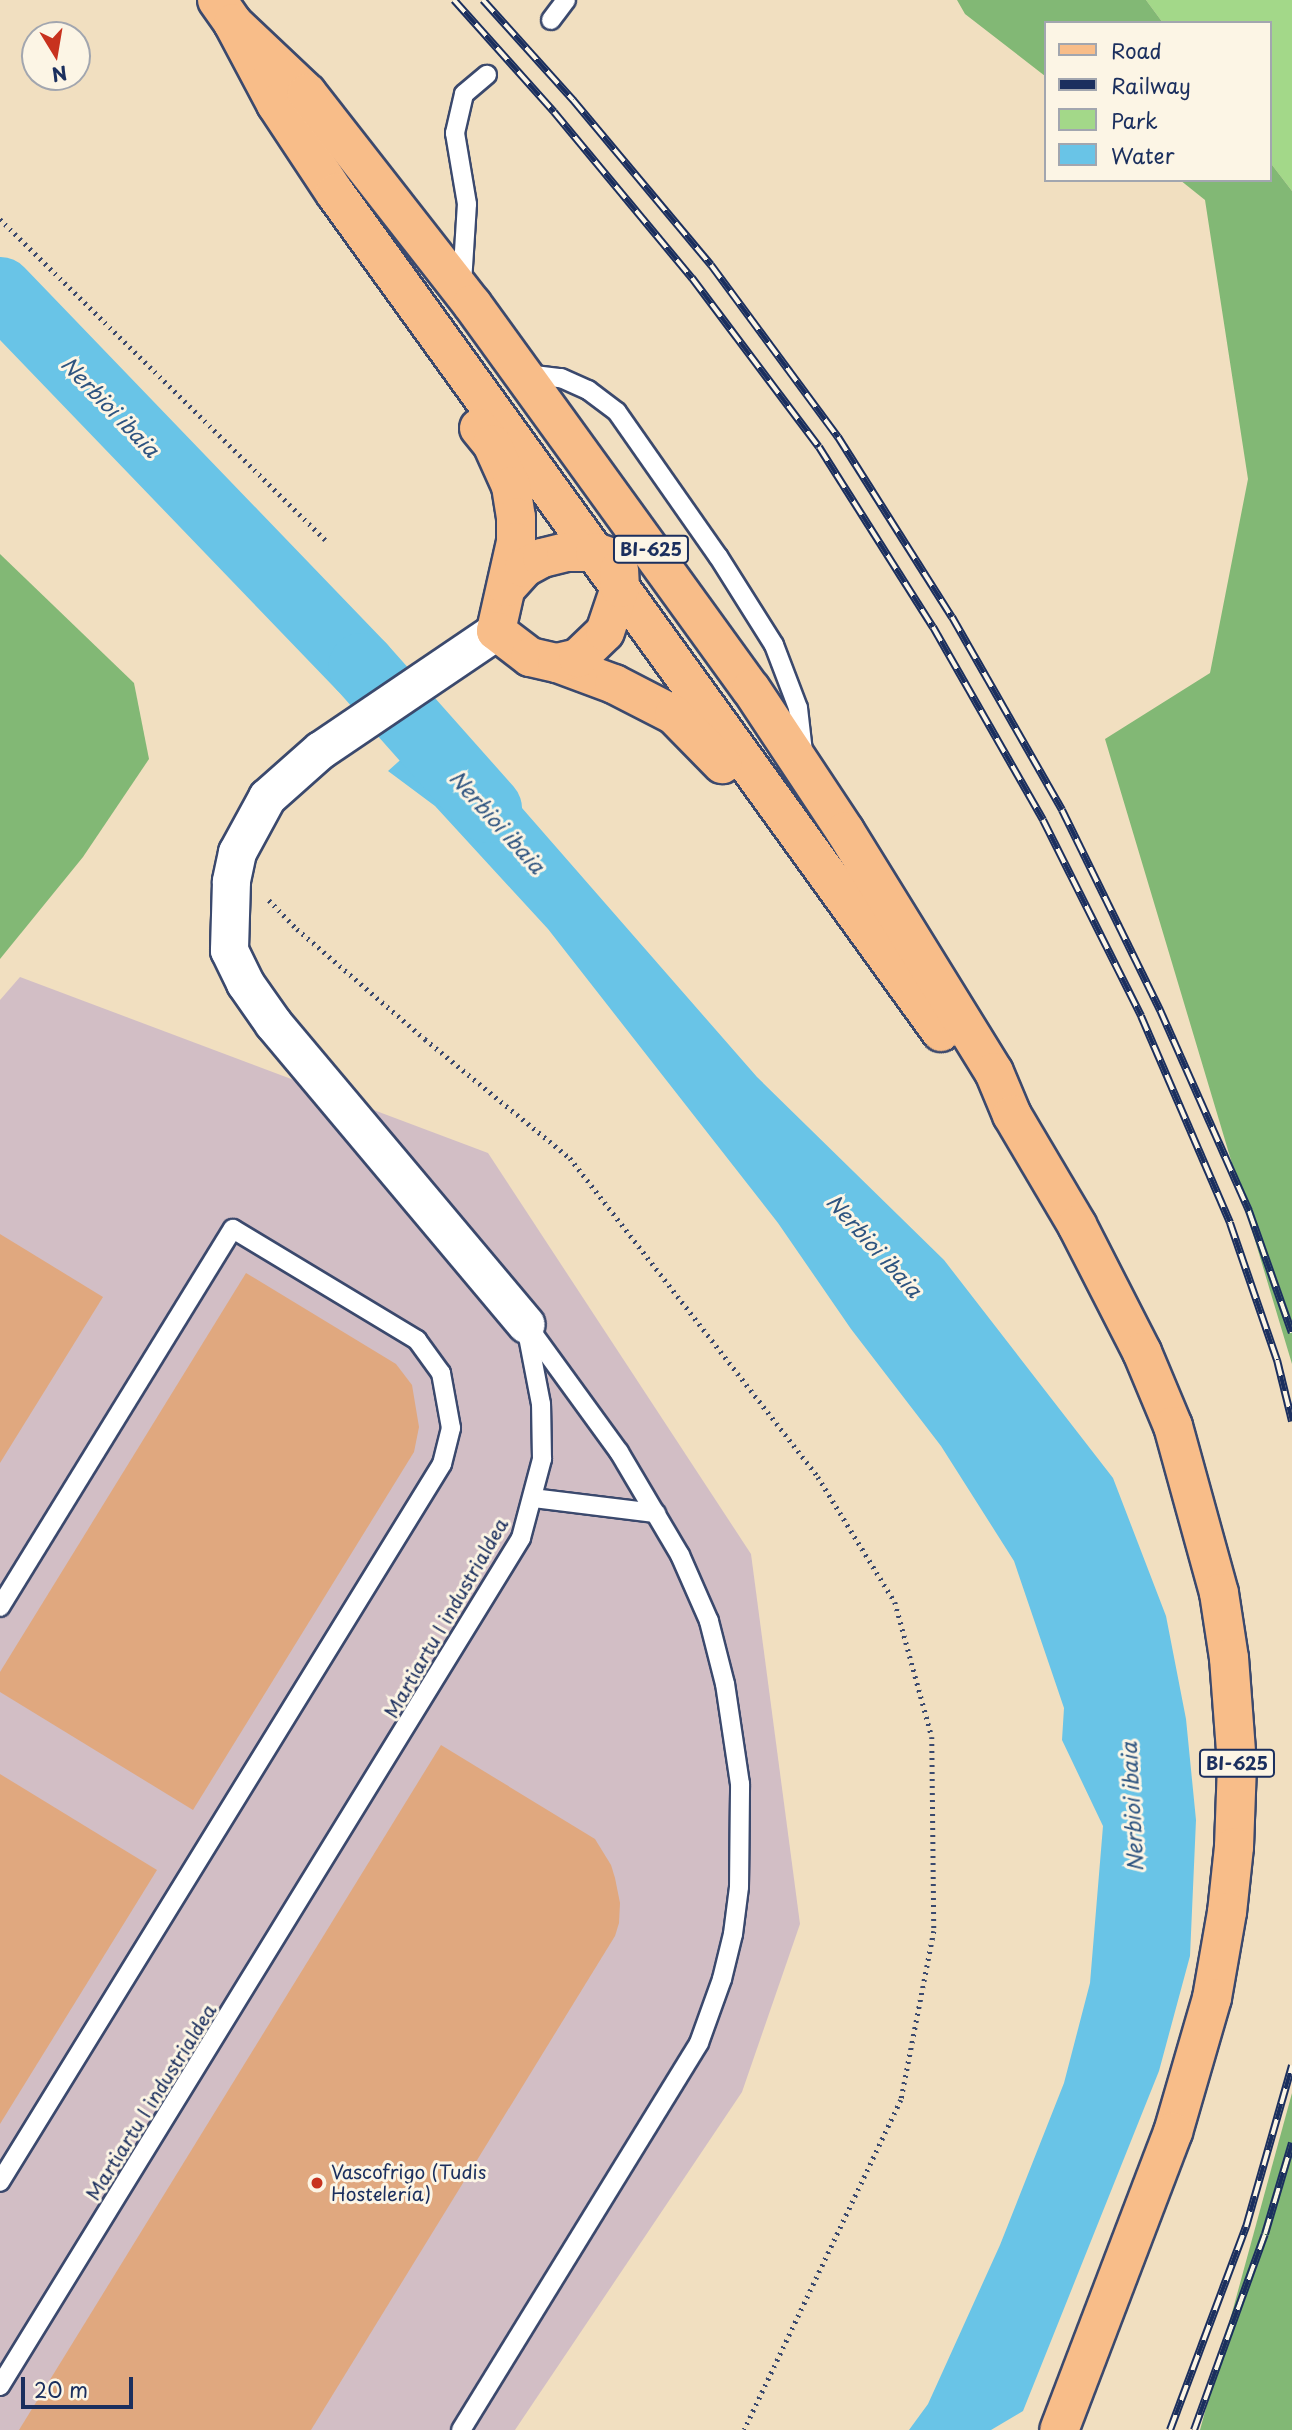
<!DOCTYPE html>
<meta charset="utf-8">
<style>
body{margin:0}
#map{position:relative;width:1292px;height:2430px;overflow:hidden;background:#f1dfc0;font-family:"Playpen Sans",sans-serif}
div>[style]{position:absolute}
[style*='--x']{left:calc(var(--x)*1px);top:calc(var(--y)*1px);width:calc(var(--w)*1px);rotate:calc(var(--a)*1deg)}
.industrial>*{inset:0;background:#d2bec5}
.green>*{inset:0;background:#a3d889}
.forest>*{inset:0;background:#82b875}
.water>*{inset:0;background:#69c4e7}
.river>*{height:68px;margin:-34px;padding:0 34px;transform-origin:34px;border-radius:34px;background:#69c4e7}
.building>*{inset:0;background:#e0a87f}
.path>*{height:4.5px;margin-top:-2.25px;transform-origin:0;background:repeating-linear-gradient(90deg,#3b496d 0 2px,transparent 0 7px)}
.roads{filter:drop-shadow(2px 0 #3b496d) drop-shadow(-2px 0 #3b496d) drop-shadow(0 2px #3b496d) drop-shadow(0 -2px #3b496d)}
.service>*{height:18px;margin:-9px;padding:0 9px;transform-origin:9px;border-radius:9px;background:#fff}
.minor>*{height:37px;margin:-18.5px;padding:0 18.5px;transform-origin:18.5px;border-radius:18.5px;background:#fff}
.primary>*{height:38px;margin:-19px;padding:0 19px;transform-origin:19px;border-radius:19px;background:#f8bd89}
.rail>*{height:8px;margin-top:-4px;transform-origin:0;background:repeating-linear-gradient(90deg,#fcf5e5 0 16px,#1b2f5e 0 32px);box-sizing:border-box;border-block:2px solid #1b2f5e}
.dots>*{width:19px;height:19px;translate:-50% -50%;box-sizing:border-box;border:4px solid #fcf5e5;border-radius:50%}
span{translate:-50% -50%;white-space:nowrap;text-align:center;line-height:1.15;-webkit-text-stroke:6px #fcf5e5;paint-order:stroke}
.shield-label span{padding:2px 5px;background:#fcf5e5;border:2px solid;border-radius:5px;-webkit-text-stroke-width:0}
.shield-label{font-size:18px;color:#1b2f5e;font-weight:700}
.street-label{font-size:19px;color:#1b2f5e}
.poi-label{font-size:19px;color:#1b2f5e}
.left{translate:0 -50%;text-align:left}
.water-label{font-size:21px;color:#2e5480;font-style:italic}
.legend{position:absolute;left:1044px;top:21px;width:228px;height:161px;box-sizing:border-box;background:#fcf5e5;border:2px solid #a2a6af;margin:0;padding:9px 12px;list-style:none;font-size:21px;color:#1b2f5e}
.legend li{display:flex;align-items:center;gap:14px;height:35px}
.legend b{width:35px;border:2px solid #a2a6af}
.north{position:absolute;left:21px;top:21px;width:70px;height:70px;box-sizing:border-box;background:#fcf5e5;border:2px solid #a2a6af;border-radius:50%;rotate:169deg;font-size:19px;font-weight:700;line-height:28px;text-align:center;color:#1b2f5e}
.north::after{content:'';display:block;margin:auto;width:24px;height:32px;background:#c8321e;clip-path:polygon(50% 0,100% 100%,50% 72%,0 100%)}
.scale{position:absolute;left:21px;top:2377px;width:112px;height:32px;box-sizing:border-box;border:4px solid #1b2f5e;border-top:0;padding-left:9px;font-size:21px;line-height:24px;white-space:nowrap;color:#1b2f5e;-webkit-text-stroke:5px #fcf5e5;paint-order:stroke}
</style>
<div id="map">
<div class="industrial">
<i style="clip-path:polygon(20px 977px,488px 1153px,751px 1554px,800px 1924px,742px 2092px,515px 2430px,0 2430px,0 1000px)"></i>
</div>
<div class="green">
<i style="clip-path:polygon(1146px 0,1292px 0,1292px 191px,1269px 161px,1269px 23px,1163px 23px)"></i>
</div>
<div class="forest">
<i style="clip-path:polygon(957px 0,1146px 0,1163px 23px,1045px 23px,1045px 76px,965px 14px)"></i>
<i style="clip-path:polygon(1269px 161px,1292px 191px,1292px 1364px,1105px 739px,1210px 673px,1248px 479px,1205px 200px,1180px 180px,1269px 180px)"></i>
<i style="clip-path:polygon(0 554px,134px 683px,149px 759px,83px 857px,0 959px)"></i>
<i style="clip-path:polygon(1292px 2093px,1292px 2430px,1200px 2430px)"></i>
</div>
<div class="water">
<i style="clip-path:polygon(445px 720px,757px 1077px,944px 1260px,1113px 1478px,1166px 1616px,1186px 1719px,1196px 1820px,1190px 1956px,1159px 2071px,1023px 2411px,991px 2430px,909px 2430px,928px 2404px,1000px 2245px,1064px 2083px,1090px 1983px,1103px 1826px,1062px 1740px,1064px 1708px,1014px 1561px,941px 1446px,851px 1329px,778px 1223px,548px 929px,435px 806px,388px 771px)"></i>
</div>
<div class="river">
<i style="--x:0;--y:291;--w:522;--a:46.09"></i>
<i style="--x:362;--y:667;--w:190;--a:48.4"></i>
</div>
<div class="building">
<i style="clip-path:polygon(0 1234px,103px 1297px,0 1463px)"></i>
<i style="clip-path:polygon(246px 1273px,396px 1364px,412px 1385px,419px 1427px,414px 1452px,193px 1810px,0 1692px,0 1672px)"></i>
<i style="clip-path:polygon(441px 1745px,595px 1839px,611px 1865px,615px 1878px,620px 1903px,619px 1923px,615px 1936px,311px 2430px,19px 2430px)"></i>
<i style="clip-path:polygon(0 1774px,157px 1870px,0 2124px)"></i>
</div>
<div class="path">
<i style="--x:0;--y:219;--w:457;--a:44.6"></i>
<i style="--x:269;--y:900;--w:40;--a:46"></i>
<i style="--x:297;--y:929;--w:169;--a:40.7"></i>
<i style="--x:425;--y:1039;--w:188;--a:39.4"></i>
<i style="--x:570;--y:1158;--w:404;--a:52.1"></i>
<i style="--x:818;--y:1477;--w:147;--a:58.4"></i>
<i style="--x:895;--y:1602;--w:140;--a:74.7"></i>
<i style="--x:932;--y:1737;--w:194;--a:89.4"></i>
<i style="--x:934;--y:1931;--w:172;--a:101"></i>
<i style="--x:901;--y:2100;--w:365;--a:115.4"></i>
</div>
<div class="roads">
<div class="service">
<i style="--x:551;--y:20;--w:25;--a:-53"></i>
<i style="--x:462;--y:283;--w:79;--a:-86.4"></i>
<i style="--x:467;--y:204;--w:72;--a:-99.6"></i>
<i style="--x:455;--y:133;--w:40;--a:-77"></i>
<i style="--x:464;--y:94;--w:30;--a:-40"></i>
<i style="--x:526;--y:374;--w:35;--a:7"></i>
<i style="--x:561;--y:378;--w:30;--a:24"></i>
<i style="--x:588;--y:390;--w:36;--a:37"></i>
<i style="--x:617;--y:412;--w:176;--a:55"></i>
<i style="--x:718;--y:556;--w:105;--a:57.8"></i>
<i style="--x:774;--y:645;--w:67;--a:69.1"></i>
<i style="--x:798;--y:708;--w:44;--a:83.5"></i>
<i style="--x:533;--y:1498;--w:124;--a:7"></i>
<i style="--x:0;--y:1607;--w:444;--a:-58.4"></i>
<i style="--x:233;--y:1229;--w:215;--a:31.1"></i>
<i style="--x:417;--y:1340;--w:41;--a:54"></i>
<i style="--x:441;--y:1373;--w:56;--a:79.7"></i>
<i style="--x:451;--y:1428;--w:37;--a:104"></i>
<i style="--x:442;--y:1464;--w:843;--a:121.62"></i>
<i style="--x:0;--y:2386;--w:995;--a:-58.43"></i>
<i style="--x:521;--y:1538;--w:82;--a:-75.1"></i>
<i style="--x:542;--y:1459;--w:55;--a:-91"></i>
<i style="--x:541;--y:1404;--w:74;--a:-100.9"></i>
<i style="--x:461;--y:2430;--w:454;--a:-58.4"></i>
<i style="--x:699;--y:2043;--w:68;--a:-70.2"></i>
<i style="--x:722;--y:1979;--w:46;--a:-76.3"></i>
<i style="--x:733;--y:1934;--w:47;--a:-82.7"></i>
<i style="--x:739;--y:1887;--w:103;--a:-89.4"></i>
<i style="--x:740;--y:1784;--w:101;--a:-98.5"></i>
<i style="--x:725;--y:1684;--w:65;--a:-104.3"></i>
<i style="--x:709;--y:1621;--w:72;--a:-113.7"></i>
<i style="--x:680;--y:1555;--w:120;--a:-120.6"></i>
<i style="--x:619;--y:1452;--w:158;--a:-126"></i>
</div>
<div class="minor">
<i style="--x:496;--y:631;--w:212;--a:145.9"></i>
<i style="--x:320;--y:750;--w:71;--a:138.4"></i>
<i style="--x:267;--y:797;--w:63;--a:118.6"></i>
<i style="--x:237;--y:852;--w:30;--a:102"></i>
<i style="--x:231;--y:881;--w:69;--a:91.7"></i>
<i style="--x:229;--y:950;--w:37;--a:64"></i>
<i style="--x:245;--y:983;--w:49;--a:55"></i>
<i style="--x:273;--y:1023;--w:393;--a:50"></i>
</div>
<div class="primary">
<i style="--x:217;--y:0;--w:28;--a:55"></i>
<i style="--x:233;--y:23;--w:92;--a:62"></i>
<i style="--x:276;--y:104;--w:107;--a:56.5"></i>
<i style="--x:335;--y:193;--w:1035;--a:54.16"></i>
<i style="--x:233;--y:23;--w:102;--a:43.4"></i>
<i style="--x:307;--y:93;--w:268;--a:52"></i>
<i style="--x:472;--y:304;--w:475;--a:54.1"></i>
<i style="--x:751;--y:689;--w:170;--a:56.5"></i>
<i style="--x:845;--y:831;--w:283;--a:58.3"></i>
<i style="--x:994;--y:1072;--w:47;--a:67.3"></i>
<i style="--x:1012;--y:1115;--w:128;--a:59.4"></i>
<i style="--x:1077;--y:1225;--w:143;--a:62.9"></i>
<i style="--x:1142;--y:1352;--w:80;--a:67.3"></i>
<i style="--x:1173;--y:1426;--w:173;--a:74.6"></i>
<i style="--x:1219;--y:1593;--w:66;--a:81.3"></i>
<i style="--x:1229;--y:1658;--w:107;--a:85.7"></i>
<i style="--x:1237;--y:1765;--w:82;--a:92.1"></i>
<i style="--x:1234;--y:1847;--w:65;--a:96.1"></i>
<i style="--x:1227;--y:1912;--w:87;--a:99.9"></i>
<i style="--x:1212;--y:1998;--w:140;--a:106.2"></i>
<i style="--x:1173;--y:2132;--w:319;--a:110.9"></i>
<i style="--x:479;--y:428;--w:21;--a:51"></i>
<i style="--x:492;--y:444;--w:46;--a:65.7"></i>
<i style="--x:511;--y:486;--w:31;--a:81"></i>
<i style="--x:516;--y:517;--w:25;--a:90"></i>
<i style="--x:516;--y:542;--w:91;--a:102.7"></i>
<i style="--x:496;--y:631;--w:43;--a:37.4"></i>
<i style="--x:530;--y:657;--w:28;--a:13"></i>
<i style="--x:557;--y:663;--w:61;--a:20.2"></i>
<i style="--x:614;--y:684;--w:68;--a:27.3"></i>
<i style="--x:674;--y:715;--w:69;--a:45.6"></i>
<i style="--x:507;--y:587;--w:25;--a:-48"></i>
<i style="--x:524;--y:568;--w:21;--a:-29"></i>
<i style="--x:542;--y:558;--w:25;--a:-14"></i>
<i style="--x:566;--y:552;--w:29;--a:0"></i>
<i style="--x:595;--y:552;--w:21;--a:19"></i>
<i style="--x:557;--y:663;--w:22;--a:-13"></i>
<i style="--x:578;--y:658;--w:37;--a:-44"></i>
<i style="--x:605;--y:632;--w:46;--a:-71.2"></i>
<i style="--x:620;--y:588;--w:18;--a:-93"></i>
</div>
</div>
<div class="rail">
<i style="--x:454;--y:0;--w:150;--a:48.2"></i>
<i style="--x:554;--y:112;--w:216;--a:50.3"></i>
<i style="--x:692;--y:278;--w:211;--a:53.1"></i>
<i style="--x:819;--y:447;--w:213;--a:57.7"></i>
<i style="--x:933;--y:627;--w:222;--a:60.3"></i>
<i style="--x:1043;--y:820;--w:219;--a:63.4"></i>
<i style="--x:1141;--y:1016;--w:225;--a:66.7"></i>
<i style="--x:1230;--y:1223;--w:145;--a:71.1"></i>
<i style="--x:1277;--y:1360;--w:63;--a:76.2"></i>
<i style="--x:483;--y:0;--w:135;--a:48"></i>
<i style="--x:573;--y:100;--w:215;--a:50.1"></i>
<i style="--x:711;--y:265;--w:214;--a:53.6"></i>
<i style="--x:838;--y:437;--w:213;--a:57.7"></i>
<i style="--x:952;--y:617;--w:222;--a:60.3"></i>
<i style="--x:1062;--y:810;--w:223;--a:63.9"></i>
<i style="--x:1160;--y:1010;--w:220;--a:66.1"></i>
<i style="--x:1249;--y:1211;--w:129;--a:70.6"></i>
<i style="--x:1170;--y:2430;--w:217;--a:-69.5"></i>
<i style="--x:1246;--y:2227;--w:168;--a:-74.1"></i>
<i style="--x:1194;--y:2430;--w:208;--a:-70.1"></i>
<i style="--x:1265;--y:2234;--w:95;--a:-73.5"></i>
</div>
<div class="dots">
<i style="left:317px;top:2183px;background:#c8321e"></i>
</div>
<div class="shield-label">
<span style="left:651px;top:549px">BI-625</span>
<span style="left:1237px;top:1763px">BI-625</span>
</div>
<div class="street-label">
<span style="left:446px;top:1618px;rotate:-60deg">Martiartu I industrialdea</span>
<span style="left:151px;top:2102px;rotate:-58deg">Martiartu I industrialdea</span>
</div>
<div class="poi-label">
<span class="left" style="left:331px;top:2183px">Vascofrigo (Tudis<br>Hostelería)</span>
</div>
<div class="water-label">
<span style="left:111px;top:406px;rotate:46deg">Nerbioi ibaia</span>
<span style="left:498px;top:821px;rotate:48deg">Nerbioi ibaia</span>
<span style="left:875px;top:1245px;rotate:48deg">Nerbioi ibaia</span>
<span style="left:1131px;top:1807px;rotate:-93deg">Nerbioi ibaia</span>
</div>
<ul class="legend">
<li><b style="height:9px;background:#f8bd89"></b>Road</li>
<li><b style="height:9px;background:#1b2f5e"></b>Railway</li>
<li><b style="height:19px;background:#a3d889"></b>Park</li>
<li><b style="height:19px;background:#69c4e7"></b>Water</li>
</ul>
<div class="north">N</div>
<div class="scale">20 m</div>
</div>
